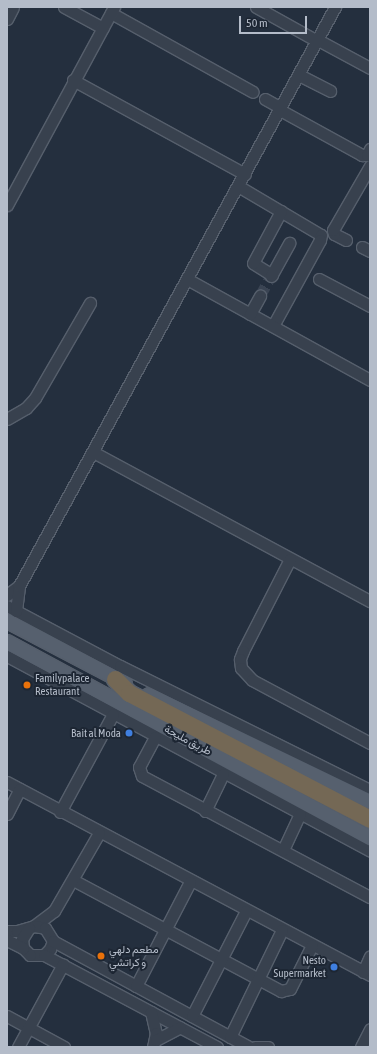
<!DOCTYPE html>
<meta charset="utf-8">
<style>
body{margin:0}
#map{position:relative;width:377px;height:1054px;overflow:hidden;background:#242f3e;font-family:"Asap Condensed",Vazirmatn,sans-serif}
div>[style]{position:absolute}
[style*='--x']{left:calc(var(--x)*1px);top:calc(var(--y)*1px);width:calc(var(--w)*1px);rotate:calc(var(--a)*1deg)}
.minor-tunnel>*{height:11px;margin-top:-5.5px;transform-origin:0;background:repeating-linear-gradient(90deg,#3a4453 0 11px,transparent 0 16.5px)}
.roads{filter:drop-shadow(1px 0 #565f6c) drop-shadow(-1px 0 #565f6c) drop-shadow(0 1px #565f6c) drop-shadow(0 -1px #565f6c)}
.minor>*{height:11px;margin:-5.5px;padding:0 5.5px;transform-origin:5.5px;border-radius:5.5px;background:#38414e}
.major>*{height:14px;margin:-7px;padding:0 7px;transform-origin:7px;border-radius:7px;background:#56606e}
.highway>*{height:17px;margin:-8.5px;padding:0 8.5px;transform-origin:8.5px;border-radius:8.5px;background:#746855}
.dots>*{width:11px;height:11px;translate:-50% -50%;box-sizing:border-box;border:2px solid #1d2633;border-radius:50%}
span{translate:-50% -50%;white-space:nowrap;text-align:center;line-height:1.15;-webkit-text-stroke:4px #1d2633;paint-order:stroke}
.poi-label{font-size:11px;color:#b4bcc9}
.left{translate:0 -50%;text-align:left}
.right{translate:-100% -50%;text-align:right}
.street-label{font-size:11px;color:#b4bcc9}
.frame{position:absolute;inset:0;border:8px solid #b4bcc9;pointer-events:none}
.scale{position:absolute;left:239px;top:16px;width:68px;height:18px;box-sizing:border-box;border:2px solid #b4bcc9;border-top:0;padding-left:5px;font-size:12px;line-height:14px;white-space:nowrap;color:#b4bcc9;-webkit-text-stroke:3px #1d2633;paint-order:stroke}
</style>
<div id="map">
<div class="minor-tunnel">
<i style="--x:260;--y:296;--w:23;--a:-61"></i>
</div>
<div class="roads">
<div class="minor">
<i style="--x:64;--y:7;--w:44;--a:28.3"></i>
<i style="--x:256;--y:7;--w:70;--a:29.1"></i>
<i style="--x:111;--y:13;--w:162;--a:29.1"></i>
<i style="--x:7;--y:19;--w:13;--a:-63"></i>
<i style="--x:318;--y:40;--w:59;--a:28.3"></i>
<i style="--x:299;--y:75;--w:35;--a:27"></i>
<i style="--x:73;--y:80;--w:196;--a:28.7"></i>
<i style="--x:265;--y:99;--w:18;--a:29"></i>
<i style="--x:280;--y:110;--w:94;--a:28.8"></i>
<i style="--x:362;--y:155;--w:5;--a:0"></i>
<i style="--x:367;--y:155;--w:7;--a:-63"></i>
<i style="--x:238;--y:186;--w:96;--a:30.6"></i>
<i style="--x:321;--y:235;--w:5;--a:101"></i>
<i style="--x:320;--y:240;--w:98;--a:118.7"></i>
<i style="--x:7;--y:205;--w:225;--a:-61.6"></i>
<i style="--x:346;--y:240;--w:13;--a:-153"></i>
<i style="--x:334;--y:234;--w:4;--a:-104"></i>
<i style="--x:333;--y:230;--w:74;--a:-60"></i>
<i style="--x:362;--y:247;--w:9;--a:27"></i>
<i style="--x:272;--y:275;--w:22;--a:-148"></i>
<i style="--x:253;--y:263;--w:59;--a:-61.7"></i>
<i style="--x:271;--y:276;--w:38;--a:-61"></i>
<i style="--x:187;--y:279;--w:209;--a:28.9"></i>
<i style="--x:319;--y:279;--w:58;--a:27.9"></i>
<i style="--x:250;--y:314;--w:21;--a:-61"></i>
<i style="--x:7;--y:419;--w:22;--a:-30"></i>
<i style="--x:26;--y:408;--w:13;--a:-48"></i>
<i style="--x:35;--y:398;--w:110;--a:-59.9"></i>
<i style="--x:93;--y:452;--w:315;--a:28.3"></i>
<i style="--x:290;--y:559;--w:103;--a:117.1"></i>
<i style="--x:243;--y:651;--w:9;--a:111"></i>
<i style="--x:240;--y:659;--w:9;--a:84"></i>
<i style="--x:241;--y:668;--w:16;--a:47"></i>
<i style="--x:252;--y:680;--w:134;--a:28.1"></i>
<i style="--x:7;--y:595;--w:15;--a:-37"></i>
<i style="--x:7;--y:606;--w:128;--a:28"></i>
<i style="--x:120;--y:666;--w:279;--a:26.4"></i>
<i style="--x:16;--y:611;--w:25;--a:-83"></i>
<i style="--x:19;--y:586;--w:660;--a:-61.38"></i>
<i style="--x:7;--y:656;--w:412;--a:28.2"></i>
<i style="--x:155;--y:737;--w:34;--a:118"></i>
<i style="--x:139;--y:767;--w:9;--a:72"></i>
<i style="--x:142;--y:776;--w:258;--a:28"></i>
<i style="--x:7;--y:782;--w:411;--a:28"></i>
<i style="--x:205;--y:811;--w:41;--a:-64.1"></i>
<i style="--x:60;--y:812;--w:111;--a:-61.6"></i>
<i style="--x:7;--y:814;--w:28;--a:-63"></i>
<i style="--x:283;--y:850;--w:40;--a:-65"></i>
<i style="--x:73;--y:880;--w:236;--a:28.1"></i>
<i style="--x:281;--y:991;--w:9;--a:-13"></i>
<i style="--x:290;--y:989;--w:49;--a:-63.4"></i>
<i style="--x:34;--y:926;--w:25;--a:-37"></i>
<i style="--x:54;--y:911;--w:90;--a:-60"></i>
<i style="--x:7;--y:931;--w:10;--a:0"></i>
<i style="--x:17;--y:931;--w:18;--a:-16"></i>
<i style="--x:34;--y:926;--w:11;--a:10"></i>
<i style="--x:45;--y:928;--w:15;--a:58"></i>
<i style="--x:53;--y:941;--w:9;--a:111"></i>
<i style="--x:50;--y:949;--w:8;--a:135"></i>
<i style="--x:44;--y:955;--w:14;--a:180"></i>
<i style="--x:30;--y:955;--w:10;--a:-135"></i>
<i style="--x:23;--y:948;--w:9;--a:-96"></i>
<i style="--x:22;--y:939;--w:13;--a:-58"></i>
<i style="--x:7;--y:940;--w:18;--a:27"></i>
<i style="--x:53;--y:941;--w:223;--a:28.4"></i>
<i style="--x:44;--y:955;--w:196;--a:28"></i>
<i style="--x:363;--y:972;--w:17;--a:-66"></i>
<i style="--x:136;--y:986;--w:117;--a:-62.6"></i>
<i style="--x:151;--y:1012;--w:22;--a:77"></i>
<i style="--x:156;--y:1033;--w:14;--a:102"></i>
<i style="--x:7;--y:1016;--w:65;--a:28.5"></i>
<i style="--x:192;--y:1016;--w:118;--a:-62.8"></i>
<i style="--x:230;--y:1037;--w:119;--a:-64.1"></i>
<i style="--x:156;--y:1040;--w:27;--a:-28"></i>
<i style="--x:18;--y:1047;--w:94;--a:-61.5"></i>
<i style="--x:255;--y:1047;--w:13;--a:0"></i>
<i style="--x:361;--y:1047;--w:20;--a:-63"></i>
</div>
<div class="major">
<i style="--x:7;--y:621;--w:133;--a:27.7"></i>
<i style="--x:7;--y:642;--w:413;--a:28.4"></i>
<i style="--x:149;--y:695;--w:246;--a:25.8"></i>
</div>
<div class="highway">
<i style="--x:115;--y:679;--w:20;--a:45"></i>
<i style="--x:129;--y:693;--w:272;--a:27.6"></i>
</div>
</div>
<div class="dots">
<i style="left:27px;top:685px;background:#e8710a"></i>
<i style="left:129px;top:733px;background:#3f7fe0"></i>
<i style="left:101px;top:956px;background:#e8710a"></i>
<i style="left:334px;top:967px;background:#3f7fe0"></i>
</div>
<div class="poi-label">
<span class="left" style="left:35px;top:685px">Familypalace<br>Restaurant</span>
<span class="right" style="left:121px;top:733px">Bait al Moda</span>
<span class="left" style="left:109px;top:956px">مطعم دلهي<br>و كراتشي</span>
<span class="right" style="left:326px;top:967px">Nesto<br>Supermarket</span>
</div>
<div class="street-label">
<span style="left:188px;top:740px;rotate:28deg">طريق مليحة</span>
</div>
<div class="frame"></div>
<div class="scale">50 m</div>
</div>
